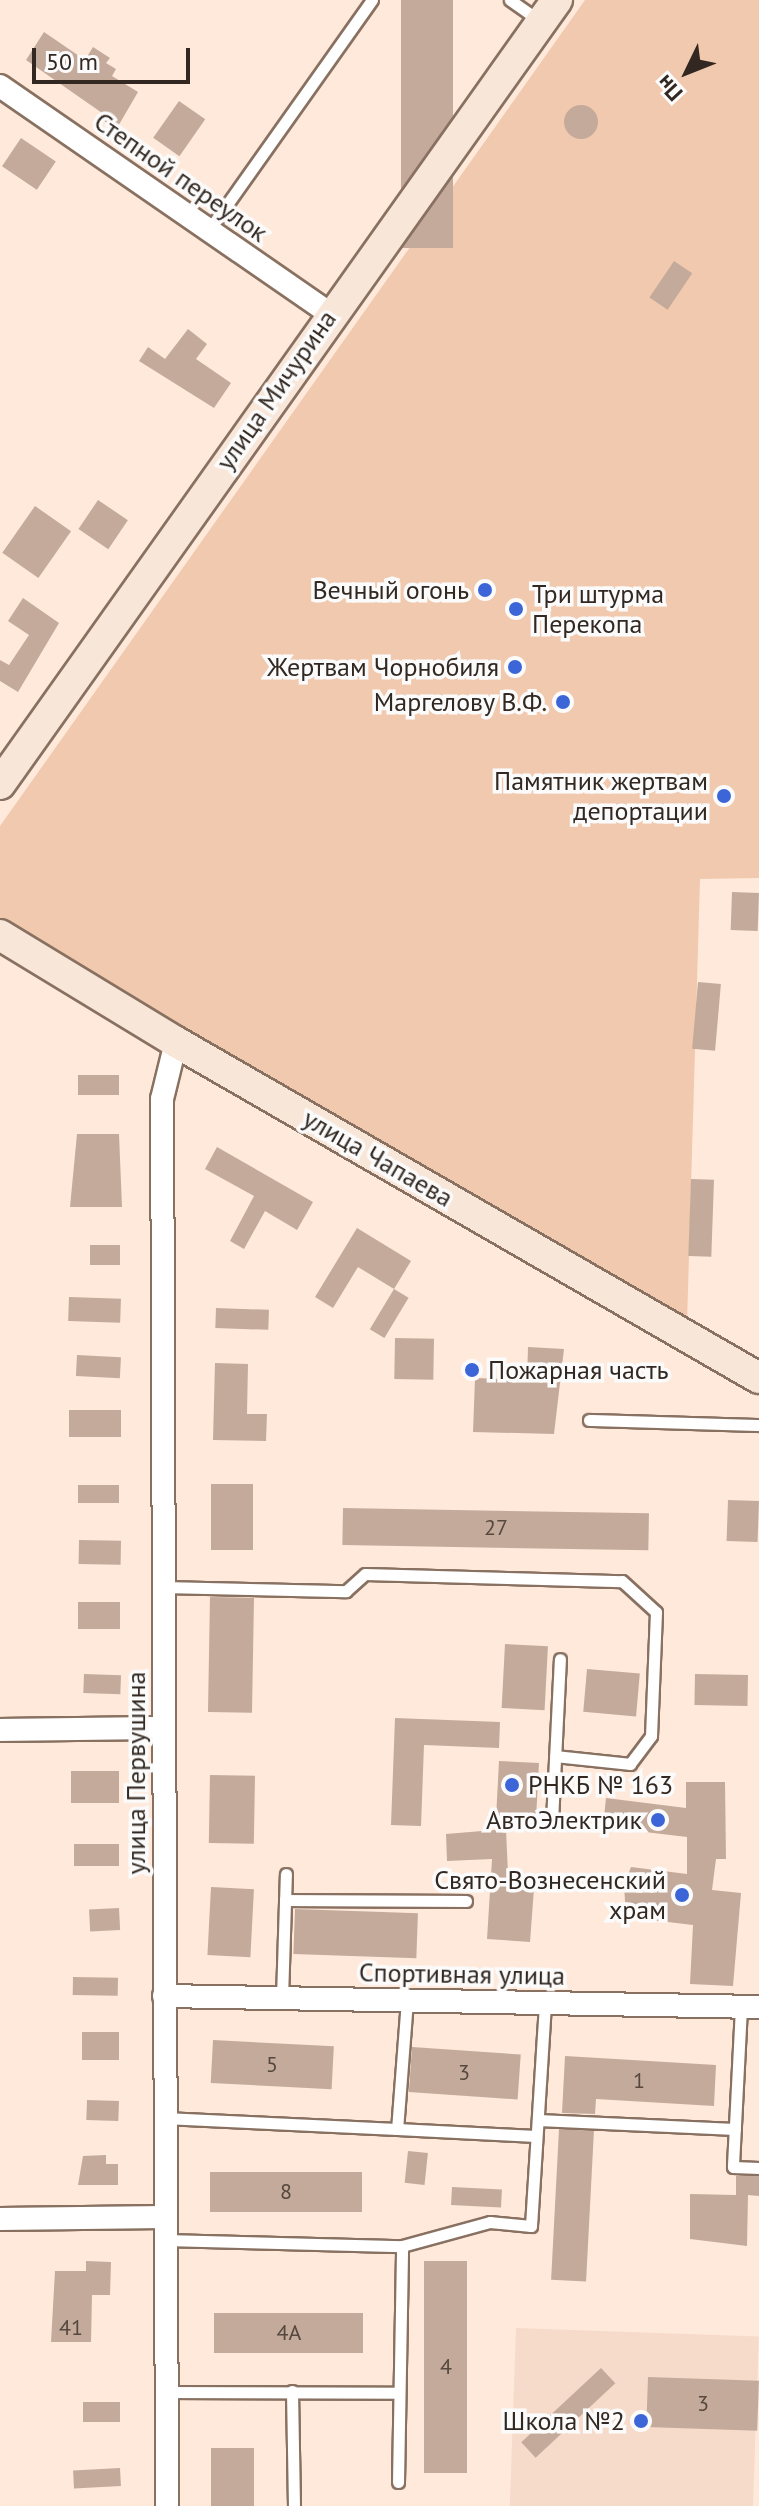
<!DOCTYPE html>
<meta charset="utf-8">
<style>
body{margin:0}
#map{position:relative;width:759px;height:2506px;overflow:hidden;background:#ffe9db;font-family:"PT Sans",sans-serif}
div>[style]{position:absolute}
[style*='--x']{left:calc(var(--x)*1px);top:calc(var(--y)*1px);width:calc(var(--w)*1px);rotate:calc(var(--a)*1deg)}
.built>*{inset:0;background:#f6dbca;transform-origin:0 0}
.green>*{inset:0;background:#f1c9ae}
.building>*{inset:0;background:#c4aa9a;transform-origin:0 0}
.round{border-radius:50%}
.roads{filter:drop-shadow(2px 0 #897161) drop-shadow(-2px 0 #897161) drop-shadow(0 2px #897161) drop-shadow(0 -2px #897161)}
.service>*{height:11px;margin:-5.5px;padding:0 5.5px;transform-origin:5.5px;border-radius:5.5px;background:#fff}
.minor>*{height:22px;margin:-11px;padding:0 11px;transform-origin:11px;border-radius:11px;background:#fff}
.secondary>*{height:30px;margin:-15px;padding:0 15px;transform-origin:15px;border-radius:15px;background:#f8e6d9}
.dots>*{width:22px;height:22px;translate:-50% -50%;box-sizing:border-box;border:4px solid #fbfbfb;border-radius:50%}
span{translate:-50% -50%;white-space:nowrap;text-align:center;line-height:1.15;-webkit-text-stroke:7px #fbfbfb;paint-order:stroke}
.number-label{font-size:22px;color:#56483f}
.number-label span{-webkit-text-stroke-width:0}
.street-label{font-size:26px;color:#322821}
.poi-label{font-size:26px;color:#322821}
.right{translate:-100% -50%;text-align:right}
.left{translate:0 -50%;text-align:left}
.north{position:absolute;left:647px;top:32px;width:80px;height:80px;-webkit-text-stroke:6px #fbfbfb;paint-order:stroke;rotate:227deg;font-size:22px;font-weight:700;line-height:32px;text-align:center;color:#322821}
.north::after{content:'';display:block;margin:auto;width:28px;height:36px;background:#322821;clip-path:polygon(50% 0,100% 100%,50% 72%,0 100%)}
.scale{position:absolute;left:32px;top:48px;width:158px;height:36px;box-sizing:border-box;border:4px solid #322821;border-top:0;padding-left:10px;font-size:24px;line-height:28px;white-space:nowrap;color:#322821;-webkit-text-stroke:6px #fbfbfb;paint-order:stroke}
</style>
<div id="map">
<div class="built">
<i style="left:516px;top:2328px;width:243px;height:179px;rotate:2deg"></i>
</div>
<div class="green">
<i style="clip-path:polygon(585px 0,759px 0,759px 878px,700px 879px,687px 1324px,0 921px,0 826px)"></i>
</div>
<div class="building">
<i style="left:401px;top:0;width:52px;height:248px"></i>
<i style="clip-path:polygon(44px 32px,85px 60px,93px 47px,110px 58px,106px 63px,116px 69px,112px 76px,138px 92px,117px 128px,102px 120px,105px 115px,26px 60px)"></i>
<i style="left:179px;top:101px;width:32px;height:45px;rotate:35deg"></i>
<i class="round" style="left:564px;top:105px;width:34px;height:34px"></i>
<i style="left:21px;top:138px;width:42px;height:34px;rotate:34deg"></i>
<i style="left:674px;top:261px;width:22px;height:44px;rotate:34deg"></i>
<i style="clip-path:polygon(188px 329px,207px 344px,196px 359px,231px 383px,214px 408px,139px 361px,148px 347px,165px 359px)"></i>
<i style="left:98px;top:500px;width:36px;height:35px;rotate:34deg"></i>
<i style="left:35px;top:506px;width:44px;height:57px;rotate:35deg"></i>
<i style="clip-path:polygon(23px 598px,59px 623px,18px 692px,0 681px,0 660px,9px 665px,29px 635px,8px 621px)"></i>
<i style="left:732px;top:892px;width:27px;height:38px;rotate:2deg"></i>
<i style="left:698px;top:982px;width:23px;height:67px;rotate:5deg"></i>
<i style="left:119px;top:1075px;width:20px;height:41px;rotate:90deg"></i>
<i style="clip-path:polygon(77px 1134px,119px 1134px,122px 1207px,70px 1207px)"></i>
<i style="clip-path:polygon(217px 1147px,313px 1202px,297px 1230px,265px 1211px,244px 1249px,230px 1241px,254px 1196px,205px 1169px)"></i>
<i style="left:691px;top:1179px;width:23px;height:77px;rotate:2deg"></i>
<i style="clip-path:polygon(357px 1228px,411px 1261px,394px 1289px,358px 1267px,333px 1308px,315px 1297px)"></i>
<i style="left:90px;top:1245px;width:30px;height:20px"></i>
<i style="left:394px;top:1289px;width:17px;height:47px;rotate:31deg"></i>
<i style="left:69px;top:1297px;width:52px;height:24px;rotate:2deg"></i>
<i style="left:216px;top:1308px;width:53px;height:20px;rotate:2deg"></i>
<i style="left:395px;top:1338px;width:39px;height:41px;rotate:1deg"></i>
<i style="clip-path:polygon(528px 1347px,564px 1349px,554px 1434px,473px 1432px,475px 1378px,527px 1380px)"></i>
<i style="left:77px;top:1355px;width:44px;height:21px;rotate:3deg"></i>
<i style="clip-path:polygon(215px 1363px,248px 1364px,247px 1414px,267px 1414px,266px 1441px,213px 1440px)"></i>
<i style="left:69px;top:1410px;width:52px;height:27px"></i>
<i style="left:211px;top:1484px;width:42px;height:66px"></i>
<i style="left:78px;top:1485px;width:41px;height:18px"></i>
<i style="left:728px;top:1500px;width:31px;height:41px;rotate:2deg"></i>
<i style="left:343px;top:1508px;width:306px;height:37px;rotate:1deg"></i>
<i style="left:79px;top:1540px;width:42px;height:24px;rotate:1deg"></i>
<i style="left:210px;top:1597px;width:44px;height:115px;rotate:1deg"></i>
<i style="left:78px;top:1602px;width:42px;height:27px"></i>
<i style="left:505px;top:1644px;width:43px;height:64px;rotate:3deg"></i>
<i style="left:587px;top:1669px;width:53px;height:43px;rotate:5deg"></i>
<i style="left:84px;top:1674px;width:37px;height:19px;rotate:2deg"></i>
<i style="left:695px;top:1674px;width:53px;height:31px;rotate:1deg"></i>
<i style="clip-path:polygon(395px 1718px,500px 1722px,499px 1748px,424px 1745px,421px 1826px,391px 1825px)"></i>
<i style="left:499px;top:1761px;width:40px;height:64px;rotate:3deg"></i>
<i style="left:119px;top:1771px;width:32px;height:48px;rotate:90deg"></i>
<i style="left:210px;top:1775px;width:45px;height:68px;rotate:1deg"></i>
<i style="clip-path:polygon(686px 1782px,725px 1782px,726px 1859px,716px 1859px,712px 1890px,741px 1893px,733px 1986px,690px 1984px,693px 1925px,626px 1917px,624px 1885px,631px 1867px,687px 1874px,687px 1837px,603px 1827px,606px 1798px,686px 1808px)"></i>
<i style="clip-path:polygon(494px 1830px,506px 1830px,508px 1874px,535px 1875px,530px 1942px,487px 1939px,492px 1859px,447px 1861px,446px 1834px)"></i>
<i style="left:74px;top:1844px;width:45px;height:22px"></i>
<i style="left:211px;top:1887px;width:43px;height:68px;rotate:3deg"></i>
<i style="left:119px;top:1908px;width:22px;height:30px;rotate:87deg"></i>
<i style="left:295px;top:1909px;width:123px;height:45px;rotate:2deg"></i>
<i style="left:73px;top:1977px;width:45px;height:18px;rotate:1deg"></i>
<i style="left:82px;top:2032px;width:37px;height:28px"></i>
<i style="left:213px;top:2040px;width:121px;height:43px;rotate:3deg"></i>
<i style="left:412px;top:2047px;width:109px;height:45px;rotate:4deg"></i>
<i style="clip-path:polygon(565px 2056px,716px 2065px,714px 2106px,596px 2099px,595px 2114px,562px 2113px)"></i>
<i style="left:87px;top:2100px;width:32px;height:20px;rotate:2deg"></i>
<i style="left:559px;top:2129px;width:35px;height:151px;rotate:3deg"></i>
<i style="left:408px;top:2151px;width:20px;height:32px;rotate:6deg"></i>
<i style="clip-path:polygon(106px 2155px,106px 2164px,118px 2164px,118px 2185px,78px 2185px,83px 2156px)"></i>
<i style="left:210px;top:2172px;width:152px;height:40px"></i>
<i style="clip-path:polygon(736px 2176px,759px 2176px,759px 2196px,748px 2195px,747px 2246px,690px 2239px,690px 2194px,736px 2195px)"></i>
<i style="left:452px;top:2187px;width:50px;height:18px;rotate:3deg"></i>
<i style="clip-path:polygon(86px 2261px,111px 2262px,110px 2295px,92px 2295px,91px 2342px,51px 2342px,55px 2271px,86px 2271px)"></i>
<i style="left:424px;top:2261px;width:43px;height:212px"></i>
<i style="left:363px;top:2313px;width:40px;height:149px;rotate:90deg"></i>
<i style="left:601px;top:2368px;width:21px;height:109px;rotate:47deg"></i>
<i style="left:648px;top:2377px;width:111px;height:50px;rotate:2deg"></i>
<i style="left:83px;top:2402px;width:37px;height:20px"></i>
<i style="left:211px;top:2448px;width:43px;height:58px"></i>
<i style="left:120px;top:2468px;width:18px;height:47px;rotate:87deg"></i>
</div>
<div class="roads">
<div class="service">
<i style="--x:510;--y:0;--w:35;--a:35"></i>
<i style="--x:209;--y:230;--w:282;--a:-54.7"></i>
<i style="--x:589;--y:1420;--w:170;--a:1.7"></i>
<i style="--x:163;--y:1587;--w:183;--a:1.3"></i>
<i style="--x:346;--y:1591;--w:25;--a:-42"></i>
<i style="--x:365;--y:1574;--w:257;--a:1.6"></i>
<i style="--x:622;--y:1581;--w:46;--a:42.4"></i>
<i style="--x:656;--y:1612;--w:124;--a:92.3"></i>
<i style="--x:651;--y:1736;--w:35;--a:127"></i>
<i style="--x:630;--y:1764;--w:75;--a:-173.9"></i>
<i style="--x:552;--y:1821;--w:162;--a:-87.2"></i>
<i style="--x:285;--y:1900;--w:181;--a:0.3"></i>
<i style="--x:282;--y:1998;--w:124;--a:-88.2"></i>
<i style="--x:407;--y:2000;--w:129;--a:94.4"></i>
<i style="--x:397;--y:2129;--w:139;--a:2.9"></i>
<i style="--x:741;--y:2007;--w:160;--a:92.9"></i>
<i style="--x:733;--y:2167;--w:26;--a:2"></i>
<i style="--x:164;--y:2118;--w:233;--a:2.7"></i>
<i style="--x:538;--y:2120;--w:197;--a:2.6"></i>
<i style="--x:165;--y:2240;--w:237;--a:1.5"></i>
<i style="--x:402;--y:2246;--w:91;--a:-15.3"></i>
<i style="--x:490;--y:2222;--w:41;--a:5.6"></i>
<i style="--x:531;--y:2226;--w:222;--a:-86.4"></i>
<i style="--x:292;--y:2391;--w:115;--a:89"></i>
<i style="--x:167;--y:2392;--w:232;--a:0.2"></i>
<i style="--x:398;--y:2482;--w:236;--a:-89"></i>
</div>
<div class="minor">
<i style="--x:0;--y:86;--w:401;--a:34.6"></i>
<i style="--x:0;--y:1730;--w:164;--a:-0.7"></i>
<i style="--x:164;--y:1996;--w:595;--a:1.06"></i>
<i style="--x:0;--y:2219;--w:164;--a:-0.7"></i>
<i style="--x:167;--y:2506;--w:1407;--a:-90.2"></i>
<i style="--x:162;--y:1099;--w:59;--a:-76.2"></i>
</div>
<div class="secondary">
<i style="--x:0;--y:784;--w:962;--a:-54.61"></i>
<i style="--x:0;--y:935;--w:206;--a:31.3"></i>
<i style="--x:176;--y:1042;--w:673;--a:29.96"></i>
</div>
</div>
<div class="dots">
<i style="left:485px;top:590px;background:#3c66d7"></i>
<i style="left:516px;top:609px;background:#3c66d7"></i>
<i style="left:515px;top:667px;background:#3c66d7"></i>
<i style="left:563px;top:702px;background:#3c66d7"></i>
<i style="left:724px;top:796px;background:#3c66d7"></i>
<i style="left:472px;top:1370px;background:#3c66d7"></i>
<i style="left:512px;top:1785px;background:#3c66d7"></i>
<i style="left:658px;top:1820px;background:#3c66d7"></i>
<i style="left:682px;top:1895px;background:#3c66d7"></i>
<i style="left:641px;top:2421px;background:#3c66d7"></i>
</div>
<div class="number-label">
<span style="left:496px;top:1528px">27</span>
<span style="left:272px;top:2065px">5</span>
<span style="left:464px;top:2073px">3</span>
<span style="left:639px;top:2081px">1</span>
<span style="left:286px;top:2192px">8</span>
<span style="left:71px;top:2328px">41</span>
<span style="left:289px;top:2333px">4А</span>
<span style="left:446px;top:2367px">4</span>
<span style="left:703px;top:2404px">3</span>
</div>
<div class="street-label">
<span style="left:181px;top:177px;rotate:35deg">Степной переулок</span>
<span style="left:276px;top:390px;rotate:-55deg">улица Мичурина</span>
<span style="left:378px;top:1158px;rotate:30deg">улица Чапаева</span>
<span style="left:136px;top:1773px;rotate:-90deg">улица Первушина</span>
<span style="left:462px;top:1974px;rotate:1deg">Спортивная улица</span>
</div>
<div class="poi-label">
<span class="right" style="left:469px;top:590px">Вечный огонь</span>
<span class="left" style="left:532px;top:609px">Три штурма<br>Перекопа</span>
<span class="right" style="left:499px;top:667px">Жертвам Чорнобиля</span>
<span class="right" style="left:547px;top:702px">Маргелову В.Ф.</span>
<span class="right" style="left:708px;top:796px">Памятник жертвам<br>депортации</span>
<span class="left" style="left:488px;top:1370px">Пожарная часть</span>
<span class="left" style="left:528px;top:1785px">РНКБ № 163</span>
<span class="right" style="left:642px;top:1820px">АвтоЭлектрик</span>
<span class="right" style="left:666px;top:1895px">Свято-Вознесенский<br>храм</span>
<span class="right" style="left:625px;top:2421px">Школа №2</span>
</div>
<div class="north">Пн</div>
<div class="scale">50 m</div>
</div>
